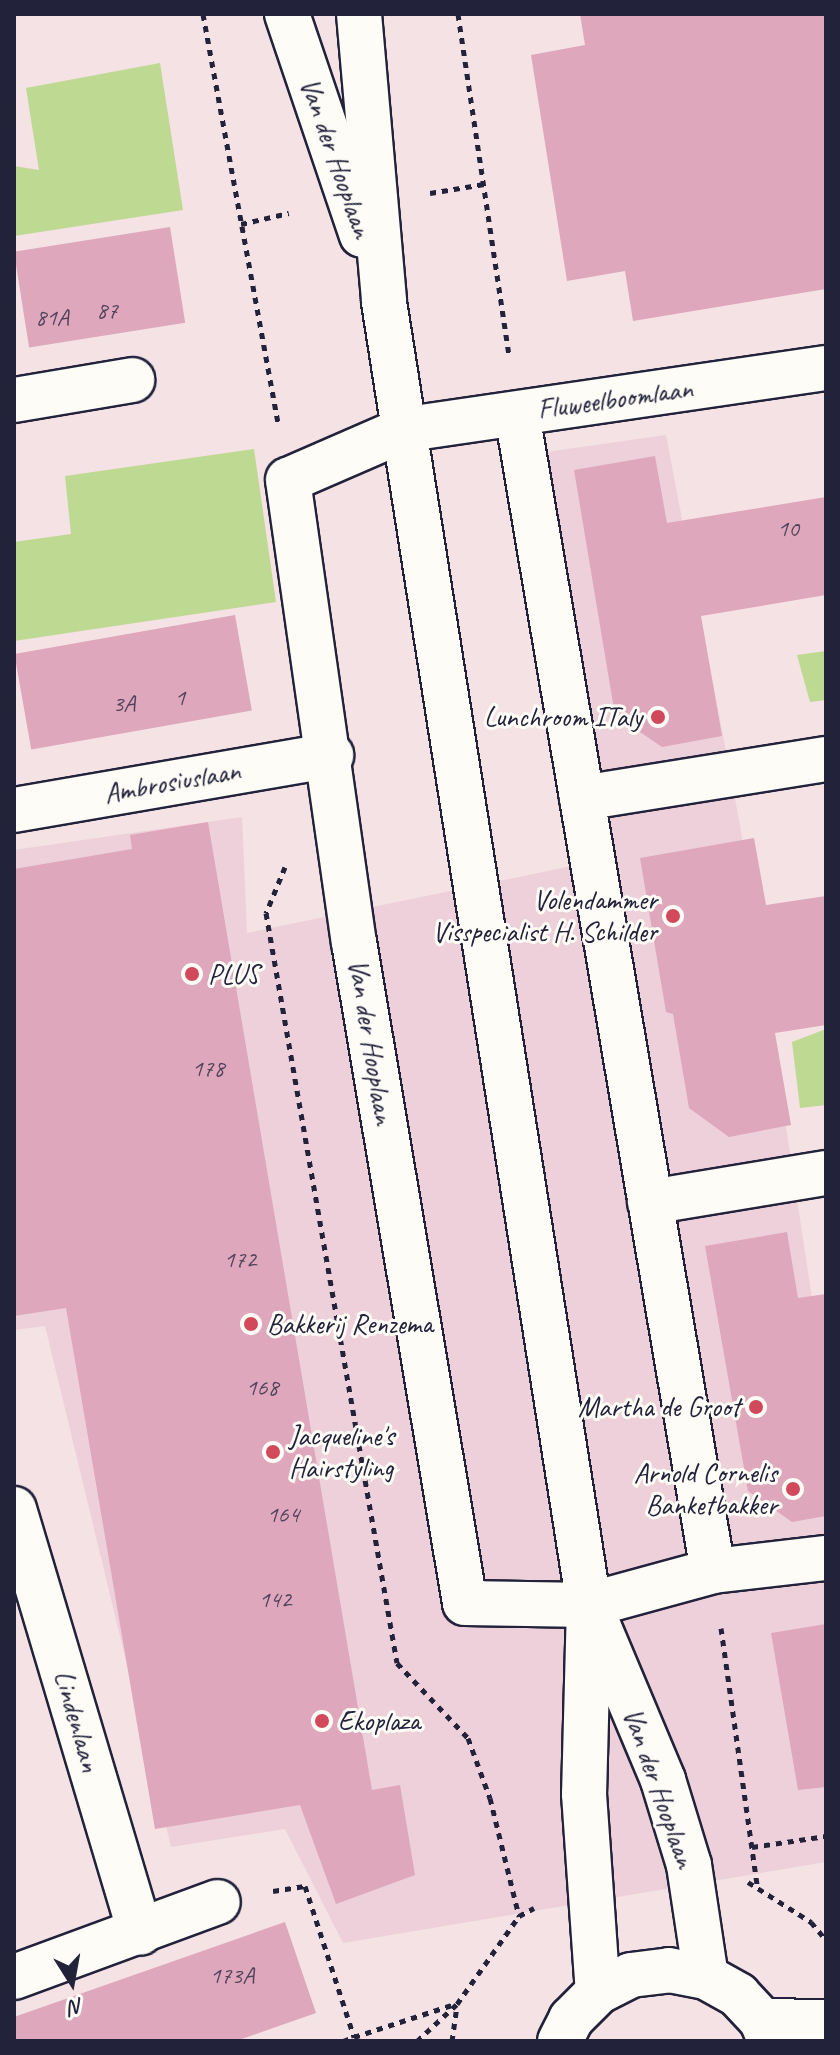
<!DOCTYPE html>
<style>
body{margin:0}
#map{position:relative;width:840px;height:2055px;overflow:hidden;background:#f4e2e5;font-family:Caveat,sans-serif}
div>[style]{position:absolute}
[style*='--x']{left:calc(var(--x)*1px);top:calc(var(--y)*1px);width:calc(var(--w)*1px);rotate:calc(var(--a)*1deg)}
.built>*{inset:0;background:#edd0d9}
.green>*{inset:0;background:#bed991}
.building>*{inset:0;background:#dea7bc;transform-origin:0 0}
.path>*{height:5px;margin-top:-2.5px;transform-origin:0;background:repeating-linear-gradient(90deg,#22223b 0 6px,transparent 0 12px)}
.roads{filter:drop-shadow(2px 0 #22223b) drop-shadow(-2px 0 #22223b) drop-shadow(0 2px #22223b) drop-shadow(0 -2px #22223b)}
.minor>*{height:44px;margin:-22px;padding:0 22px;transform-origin:22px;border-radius:22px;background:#fdfcf7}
.dots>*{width:22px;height:22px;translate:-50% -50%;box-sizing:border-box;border:4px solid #fdfcf7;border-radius:50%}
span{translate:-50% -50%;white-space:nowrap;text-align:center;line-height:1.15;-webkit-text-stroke:6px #fdfcf7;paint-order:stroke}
.number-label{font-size:24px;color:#51435b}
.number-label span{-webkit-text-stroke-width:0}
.street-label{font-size:28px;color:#22223b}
.poi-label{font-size:28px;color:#22223b}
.right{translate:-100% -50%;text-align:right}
.left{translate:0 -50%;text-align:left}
.frame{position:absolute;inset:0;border:16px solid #22223b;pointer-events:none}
.north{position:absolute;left:32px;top:1943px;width:80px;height:80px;-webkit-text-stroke:6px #fdfcf7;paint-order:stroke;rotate:169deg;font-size:22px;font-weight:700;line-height:32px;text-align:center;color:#22223b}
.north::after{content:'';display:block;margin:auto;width:28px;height:36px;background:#22223b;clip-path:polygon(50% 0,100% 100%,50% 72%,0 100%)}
</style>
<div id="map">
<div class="built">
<i style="clip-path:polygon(666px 435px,740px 825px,826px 1390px,826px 1862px,343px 1943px,285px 1829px,171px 1847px,45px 1326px,14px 1330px,14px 850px,242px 817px,247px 933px,601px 860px,546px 452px)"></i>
</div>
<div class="green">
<i style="clip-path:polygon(160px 63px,183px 210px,14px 236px,14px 166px,39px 170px,26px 88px)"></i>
<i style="clip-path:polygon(254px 449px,276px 602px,14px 641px,14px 542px,71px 534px,65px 476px)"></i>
<i style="clip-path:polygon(826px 651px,826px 700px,810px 702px,797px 655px)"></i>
<i style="clip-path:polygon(826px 1029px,826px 1105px,800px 1108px,792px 1042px)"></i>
</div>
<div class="building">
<i style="clip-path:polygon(580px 14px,826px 14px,826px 289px,633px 321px,625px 271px,567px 281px,531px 55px,585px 45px)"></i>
<i style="left:170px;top:227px;width:97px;height:158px;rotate:81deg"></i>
<i style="clip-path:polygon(655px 456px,667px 523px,826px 497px,826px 595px,701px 616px,722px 736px,662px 747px,615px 715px,574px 470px)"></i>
<i style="left:235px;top:615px;width:97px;height:224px;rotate:80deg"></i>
<i style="clip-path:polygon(208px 822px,372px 1790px,400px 1785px,415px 1875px,336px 1904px,300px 1805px,155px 1829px,66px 1308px,14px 1316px,14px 869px,132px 849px,130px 835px)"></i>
<i style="clip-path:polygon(754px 838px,766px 905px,826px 896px,826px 1025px,775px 1033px,791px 1125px,729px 1137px,689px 1108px,673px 1014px,666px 1012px,640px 858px)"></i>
<i style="clip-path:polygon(787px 1232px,798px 1298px,826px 1294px,826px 1516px,792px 1522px,748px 1491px,705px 1246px)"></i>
<i style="clip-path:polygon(826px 1624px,826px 1787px,798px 1790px,771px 1633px)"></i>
<i style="clip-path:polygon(285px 1922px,316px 2013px,236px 2041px,14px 2041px,14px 2017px)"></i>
</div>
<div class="path">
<i style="--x:203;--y:14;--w:415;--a:79.6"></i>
<i style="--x:458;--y:14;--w:347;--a:81.5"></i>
<i style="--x:430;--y:193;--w:55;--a:-9.5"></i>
<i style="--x:241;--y:224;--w:49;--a:-12.9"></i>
<i style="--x:285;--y:867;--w:50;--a:112.4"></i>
<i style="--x:266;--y:913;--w:761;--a:80.09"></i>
<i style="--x:397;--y:1663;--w:103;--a:46.6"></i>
<i style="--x:468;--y:1738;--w:64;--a:69.9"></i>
<i style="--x:490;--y:1798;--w:122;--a:76.2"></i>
<i style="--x:721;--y:1628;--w:259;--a:82"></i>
<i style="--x:752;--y:1847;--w:75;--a:-8.5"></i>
<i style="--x:748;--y:1882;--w:75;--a:32.4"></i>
<i style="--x:811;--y:1922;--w:23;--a:50"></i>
<i style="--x:273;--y:1891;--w:32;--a:-9"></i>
<i style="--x:305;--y:1886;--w:159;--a:72"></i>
<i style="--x:354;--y:2037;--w:103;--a:-18.1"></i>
<i style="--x:343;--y:2041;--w:12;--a:-20"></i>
<i style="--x:417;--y:2041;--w:54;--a:-42.8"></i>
<i style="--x:457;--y:2004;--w:108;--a:-54.8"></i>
<i style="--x:519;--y:1916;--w:17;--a:-28"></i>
<i style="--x:452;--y:2041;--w:36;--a:-82"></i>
</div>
<div class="roads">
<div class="minor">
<i style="--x:287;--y:14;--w:233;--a:71.3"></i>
<i style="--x:359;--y:14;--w:289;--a:85"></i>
<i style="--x:384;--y:302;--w:1319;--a:81.06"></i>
<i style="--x:589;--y:1605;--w:189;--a:91.5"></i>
<i style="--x:584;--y:1794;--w:198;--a:86"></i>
<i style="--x:826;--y:368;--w:428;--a:171.7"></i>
<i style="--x:403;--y:430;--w:125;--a:156.5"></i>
<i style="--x:288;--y:480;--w:467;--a:81.9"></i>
<i style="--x:354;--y:942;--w:670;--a:80.47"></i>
<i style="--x:465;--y:1603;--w:124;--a:0.9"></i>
<i style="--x:589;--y:1605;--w:129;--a:-15.3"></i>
<i style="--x:713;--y:1571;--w:114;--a:-6.6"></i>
<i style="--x:14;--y:400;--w:120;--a:-9.6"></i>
<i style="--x:517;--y:414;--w:1173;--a:80.39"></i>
<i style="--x:582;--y:798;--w:247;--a:-9.1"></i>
<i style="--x:14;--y:810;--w:322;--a:-9.8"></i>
<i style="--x:650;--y:1202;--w:178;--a:-9.4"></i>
<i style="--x:14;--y:1509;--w:442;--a:73.4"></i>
<i style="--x:595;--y:1618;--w:176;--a:67.2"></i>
<i style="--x:663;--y:1780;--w:89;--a:73"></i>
<i style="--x:689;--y:1865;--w:113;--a:81.4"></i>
<i style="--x:14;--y:1977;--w:217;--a:-20.2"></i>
<i style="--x:762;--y:2021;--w:64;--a:0.9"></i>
<i style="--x:560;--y:2041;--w:25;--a:-63"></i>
<i style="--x:571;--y:2019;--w:38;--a:-45"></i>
<i style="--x:598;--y:1992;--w:37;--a:-27"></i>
<i style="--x:631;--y:1975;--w:38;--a:-7"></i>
<i style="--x:669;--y:1970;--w:38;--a:11"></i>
<i style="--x:706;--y:1977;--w:37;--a:29"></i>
<i style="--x:738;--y:1995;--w:35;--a:47"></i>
<i style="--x:762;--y:2021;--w:22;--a:68"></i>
</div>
</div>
<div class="dots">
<i style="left:658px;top:717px;background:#d1495b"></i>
<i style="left:673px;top:916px;background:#d1495b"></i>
<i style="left:192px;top:974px;background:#d1495b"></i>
<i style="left:251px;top:1324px;background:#d1495b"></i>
<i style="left:756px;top:1407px;background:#d1495b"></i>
<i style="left:273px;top:1452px;background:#d1495b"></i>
<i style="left:793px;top:1489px;background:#d1495b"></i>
<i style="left:322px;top:1721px;background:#d1495b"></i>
</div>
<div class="number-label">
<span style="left:107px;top:311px">87</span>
<span style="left:52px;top:318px">81A</span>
<span style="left:788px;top:529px">10</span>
<span style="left:180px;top:698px">1</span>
<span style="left:124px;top:704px">3A</span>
<span style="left:208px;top:1069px">178</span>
<span style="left:240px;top:1260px">172</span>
<span style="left:262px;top:1388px">168</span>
<span style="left:283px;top:1515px">164</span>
<span style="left:275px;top:1600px">142</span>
<span style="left:232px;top:1976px">173A</span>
</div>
<div class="street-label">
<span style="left:336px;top:158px;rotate:71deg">Van der Hooplaan</span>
<span style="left:615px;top:399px;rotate:-8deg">Fluweelboomlaan</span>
<span style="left:172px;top:782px;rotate:-10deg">Ambrosiuslaan</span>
<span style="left:371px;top:1042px;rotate:81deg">Van der Hooplaan</span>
<span style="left:77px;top:1721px;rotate:74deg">Lindenlaan</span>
<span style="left:659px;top:1788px;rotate:71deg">Van der Hooplaan</span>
</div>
<div class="poi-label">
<span class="right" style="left:642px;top:717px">Lunchroom ITaly</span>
<span class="right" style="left:657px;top:916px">Volendammer<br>Visspecialist H. Schilder</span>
<span class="left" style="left:208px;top:974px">PLUS</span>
<span class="left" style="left:267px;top:1324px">Bakkerij Renzema</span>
<span class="right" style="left:740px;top:1407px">Martha de Groot</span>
<span class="left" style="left:289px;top:1452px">Jacqueline's<br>Hairstyling</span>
<span class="right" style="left:777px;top:1489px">Arnold Cornelis<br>Banketbakker</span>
<span class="left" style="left:338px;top:1721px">Ekoplaza</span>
</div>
<div class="frame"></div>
<div class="north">N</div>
</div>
